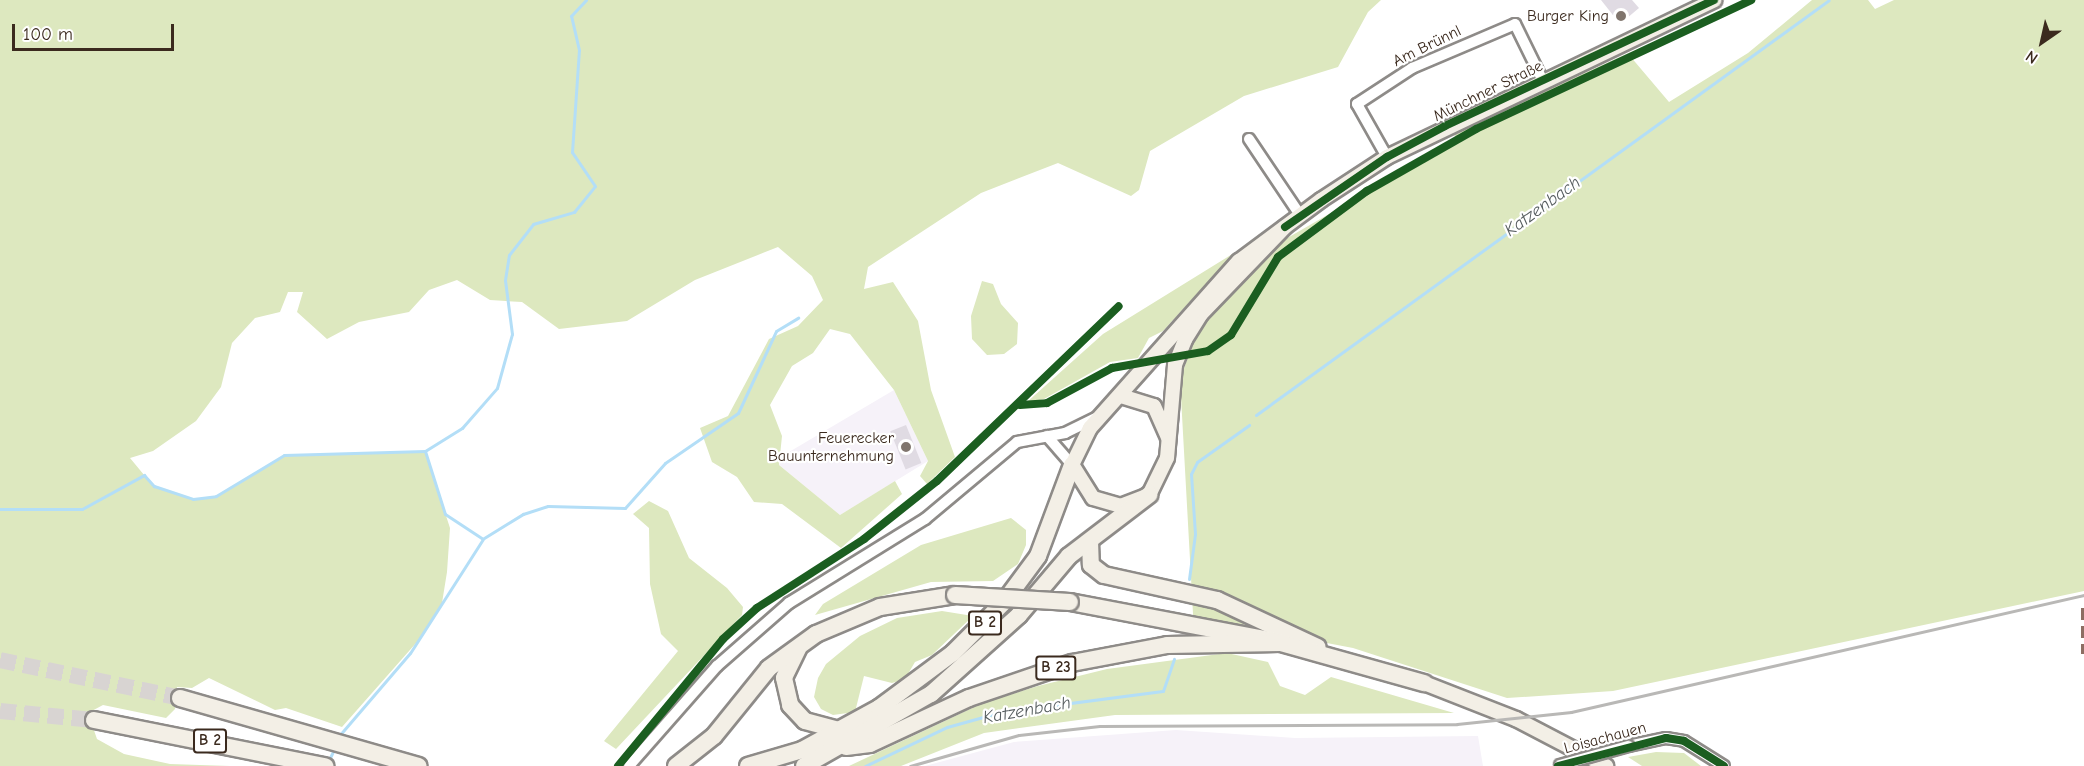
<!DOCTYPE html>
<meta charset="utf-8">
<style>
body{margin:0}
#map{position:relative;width:2084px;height:766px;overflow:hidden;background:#fff;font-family:"Comic Neue",sans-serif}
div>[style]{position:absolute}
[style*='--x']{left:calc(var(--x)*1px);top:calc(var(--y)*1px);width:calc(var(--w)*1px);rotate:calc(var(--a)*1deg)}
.built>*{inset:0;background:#f6f2f9}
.green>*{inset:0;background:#dde8bf}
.stream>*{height:3px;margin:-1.5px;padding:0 1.5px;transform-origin:1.5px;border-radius:1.5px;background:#b3def7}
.building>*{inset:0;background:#e0dbe3;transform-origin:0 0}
.highway-tunnel>*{height:16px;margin-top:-8px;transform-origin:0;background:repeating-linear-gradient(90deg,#d8d4d2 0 16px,transparent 0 24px)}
.roads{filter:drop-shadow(2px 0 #8e8b88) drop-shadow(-2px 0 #8e8b88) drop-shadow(0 2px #8e8b88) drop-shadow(0 -2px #8e8b88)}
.minor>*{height:10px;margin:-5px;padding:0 5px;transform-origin:5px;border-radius:5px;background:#fff}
.major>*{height:14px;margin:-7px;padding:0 7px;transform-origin:7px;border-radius:7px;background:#f3efe6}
.highway>*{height:16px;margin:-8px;padding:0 8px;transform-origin:8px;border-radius:8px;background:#f3efe6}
.rail>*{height:3px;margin:-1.5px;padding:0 1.5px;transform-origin:1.5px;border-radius:1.5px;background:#b9b8b6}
.bridges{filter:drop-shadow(2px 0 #8e8b88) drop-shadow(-2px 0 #8e8b88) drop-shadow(0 2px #8e8b88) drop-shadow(0 -2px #8e8b88)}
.minor-bridge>*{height:10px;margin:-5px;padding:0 5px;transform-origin:5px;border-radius:5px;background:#fff}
.highway-bridge>*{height:16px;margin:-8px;padding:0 8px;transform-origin:8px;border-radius:8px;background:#f3efe6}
.quiet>*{height:6px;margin-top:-3px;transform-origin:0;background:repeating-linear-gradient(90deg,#8d6e63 0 12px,transparent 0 18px)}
.cycleway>*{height:8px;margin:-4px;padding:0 4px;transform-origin:4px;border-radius:4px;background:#1b5e20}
.dots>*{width:16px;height:16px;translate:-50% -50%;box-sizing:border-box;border:3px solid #fff;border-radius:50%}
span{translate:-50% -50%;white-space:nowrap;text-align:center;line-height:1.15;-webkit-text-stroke:4.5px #fff;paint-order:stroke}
.shield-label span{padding:2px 4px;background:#fff;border:2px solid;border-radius:4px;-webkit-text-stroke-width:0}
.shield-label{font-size:15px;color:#3b2a1e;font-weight:700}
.poi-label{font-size:16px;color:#3b2a1e}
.right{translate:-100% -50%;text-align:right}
.street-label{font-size:16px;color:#3b2a1e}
.water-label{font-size:18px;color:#555c5e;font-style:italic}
.north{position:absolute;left:2012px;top:12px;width:60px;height:60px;-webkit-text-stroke:4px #fff;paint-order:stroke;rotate:214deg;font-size:16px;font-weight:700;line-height:24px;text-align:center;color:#3b2a1e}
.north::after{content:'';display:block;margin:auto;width:21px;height:27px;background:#3b2a1e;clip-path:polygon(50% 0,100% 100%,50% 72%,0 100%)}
.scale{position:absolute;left:12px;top:24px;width:162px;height:27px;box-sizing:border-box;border:3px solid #3b2a1e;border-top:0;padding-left:8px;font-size:18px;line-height:21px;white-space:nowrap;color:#3b2a1e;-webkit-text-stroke:4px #fff;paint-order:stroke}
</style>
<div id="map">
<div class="built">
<i style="clip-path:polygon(894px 390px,928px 461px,840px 515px,779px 465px,789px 452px)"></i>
<i style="clip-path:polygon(1176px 730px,1295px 738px,1478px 736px,1483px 766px,925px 766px,1014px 742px)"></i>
</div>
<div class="green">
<i style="clip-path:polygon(0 0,1381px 0,1368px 12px,1338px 67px,1244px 96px,1150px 151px,1139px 190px,1131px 196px,1058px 163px,981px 193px,868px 267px,864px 289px,893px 282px,918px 321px,931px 390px,955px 457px,927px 484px,920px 476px,928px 461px,894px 390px,850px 334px,830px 329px,813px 353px,792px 366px,770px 405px,782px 436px,779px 465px,840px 515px,895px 481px,902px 494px,841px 548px,782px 504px,754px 502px,737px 477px,712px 462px,700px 428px,728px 416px,769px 339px,798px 326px,823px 300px,812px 276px,778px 247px,695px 280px,627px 321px,559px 329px,522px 302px,490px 300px,457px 280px,429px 290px,409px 312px,359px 322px,327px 339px,297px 312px,303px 292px,288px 292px,280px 312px,255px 318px,232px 343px,221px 387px,196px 421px,153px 451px,130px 458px,154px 487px,193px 499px,216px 496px,284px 455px,425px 451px,450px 528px,447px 572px,442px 603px,424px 634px,342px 727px,286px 708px,275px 710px,209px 678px,192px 688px,177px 687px,175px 709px,166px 718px,103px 705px,88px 713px,97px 739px,124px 754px,170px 764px,230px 766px,0 766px)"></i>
<i style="clip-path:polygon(1812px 0,1868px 0,1875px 9px,1894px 0,2084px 0,2084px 591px,1613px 691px,1507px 698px,1353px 648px,1285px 635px,1194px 632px,1180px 379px,1201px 322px,1277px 244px,1476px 129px,1630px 56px,1669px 102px,1748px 53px)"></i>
<i style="clip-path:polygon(1633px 51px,1457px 137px,1454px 135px,1497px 113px)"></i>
<i style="clip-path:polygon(1234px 253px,1163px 331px,1149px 338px,1138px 358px,1110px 362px,1044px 399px,1026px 403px,1103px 334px)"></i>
<i style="clip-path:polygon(982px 281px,993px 284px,1001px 304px,1018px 323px,1017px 344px,1004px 354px,987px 355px,972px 339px,971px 316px)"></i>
<i style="clip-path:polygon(649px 501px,668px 511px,689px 558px,727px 588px,743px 607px,742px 615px,616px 749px,604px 741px,678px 651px,661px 634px,650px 584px,649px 528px,633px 514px)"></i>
<i style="clip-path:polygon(1011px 518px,1026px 530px,1026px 545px,1018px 564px,993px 581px,931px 582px,815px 615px,823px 604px,921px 545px)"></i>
<i style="clip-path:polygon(942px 611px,973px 616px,932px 655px,915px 662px,905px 679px,892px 683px,864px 676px,855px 712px,833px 715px,821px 709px,814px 697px,818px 678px,826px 664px,860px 636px,897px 618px)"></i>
<i style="clip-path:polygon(1227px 653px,1268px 662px,1280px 686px,1305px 695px,1331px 677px,1454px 713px,1115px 715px,984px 733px,901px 766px,849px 766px,983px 703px,1038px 686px,1107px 669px)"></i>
<i style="clip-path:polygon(1656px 752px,1684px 753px,1701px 766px,1642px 766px,1628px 757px)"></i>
</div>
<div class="stream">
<i style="--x:1256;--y:415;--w:707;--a:-35.91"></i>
<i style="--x:425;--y:451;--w:44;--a:-31.9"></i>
<i style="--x:462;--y:428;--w:53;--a:-48.8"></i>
<i style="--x:497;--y:388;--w:56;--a:-74.5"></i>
<i style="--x:512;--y:334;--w:54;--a:-97.4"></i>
<i style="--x:505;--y:280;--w:25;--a:-81"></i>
<i style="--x:509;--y:255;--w:39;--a:-52"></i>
<i style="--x:533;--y:224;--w:43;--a:-16.3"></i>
<i style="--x:574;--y:212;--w:33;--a:-51"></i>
<i style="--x:595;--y:186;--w:41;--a:-124.1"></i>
<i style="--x:572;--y:152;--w:102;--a:-86.1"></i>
<i style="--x:579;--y:50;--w:35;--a:-103"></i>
<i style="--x:571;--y:16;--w:22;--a:-47"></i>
<i style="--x:0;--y:509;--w:82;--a:0"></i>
<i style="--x:82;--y:509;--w:71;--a:-28.7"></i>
<i style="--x:144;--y:475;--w:15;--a:48"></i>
<i style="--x:154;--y:486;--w:41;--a:18.4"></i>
<i style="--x:193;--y:499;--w:23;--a:-7"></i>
<i style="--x:216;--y:496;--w:79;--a:-31.1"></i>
<i style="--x:284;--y:455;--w:141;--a:-1.6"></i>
<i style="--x:425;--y:451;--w:66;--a:72.4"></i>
<i style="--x:445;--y:514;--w:45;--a:33.3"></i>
<i style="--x:483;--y:539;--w:135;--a:122.6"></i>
<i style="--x:410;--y:653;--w:111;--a:130.6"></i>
<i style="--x:484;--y:538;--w:46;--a:-31.6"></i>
<i style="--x:523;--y:514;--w:26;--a:-18"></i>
<i style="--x:548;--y:506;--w:77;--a:1.5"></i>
<i style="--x:625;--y:508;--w:60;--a:-48.4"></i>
<i style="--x:665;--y:463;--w:88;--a:-34.4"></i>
<i style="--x:738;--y:413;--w:90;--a:-65.1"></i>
<i style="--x:776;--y:331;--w:26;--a:-31"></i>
<i style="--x:1189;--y:579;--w:45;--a:-82.4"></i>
<i style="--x:1195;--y:534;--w:60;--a:-93.8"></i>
<i style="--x:1191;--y:474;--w:13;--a:-63"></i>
<i style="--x:1197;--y:462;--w:64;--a:-35.4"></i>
<i style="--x:328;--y:762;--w:14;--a:-65"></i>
<i style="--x:865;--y:766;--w:91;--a:-25.4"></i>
<i style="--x:947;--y:727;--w:56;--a:-15.5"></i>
<i style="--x:1001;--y:712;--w:163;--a:-7.4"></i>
<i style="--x:1163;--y:691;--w:34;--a:-71"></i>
</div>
<div class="building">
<i style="clip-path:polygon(1601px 0,1632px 0,1639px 8px,1620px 24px)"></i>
<i style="left:906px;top:425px;width:41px;height:17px;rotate:68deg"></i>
</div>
<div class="highway-tunnel">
<i style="--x:0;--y:660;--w:184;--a:11.9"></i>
<i style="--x:0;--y:711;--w:94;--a:5.5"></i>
</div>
<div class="roads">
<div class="minor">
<i style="--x:1249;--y:139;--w:92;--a:56.1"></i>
<i style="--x:1387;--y:157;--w:61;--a:-119.5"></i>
<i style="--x:1357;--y:104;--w:66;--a:-33.2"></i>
<i style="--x:1412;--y:68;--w:112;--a:-23.1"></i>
<i style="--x:1515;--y:24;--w:61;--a:63.9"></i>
<i style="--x:1047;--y:436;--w:38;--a:49"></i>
<i style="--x:1628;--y:746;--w:39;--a:-12"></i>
<i style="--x:1666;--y:738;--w:18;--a:9"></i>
<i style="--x:1684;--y:741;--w:47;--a:32"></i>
<i style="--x:629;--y:766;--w:133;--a:-48.7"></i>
<i style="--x:717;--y:666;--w:96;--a:-41.2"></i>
<i style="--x:789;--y:603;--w:160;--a:-31.7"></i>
<i style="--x:925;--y:519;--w:120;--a:-39.9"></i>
<i style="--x:1017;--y:442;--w:49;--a:-10.6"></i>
<i style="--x:1065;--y:433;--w:34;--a:-26"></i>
</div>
<div class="major">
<i style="--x:1285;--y:227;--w:121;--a:134"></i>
<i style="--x:1201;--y:314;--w:31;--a:122"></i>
<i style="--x:1185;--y:340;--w:27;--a:112"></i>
<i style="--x:1175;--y:365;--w:93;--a:94.9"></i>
<i style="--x:1167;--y:458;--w:41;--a:115.9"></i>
<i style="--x:1149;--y:495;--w:30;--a:159"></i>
<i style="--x:1121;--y:506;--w:29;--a:-164"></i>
<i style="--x:1093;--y:498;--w:39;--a:-122"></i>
<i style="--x:1072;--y:465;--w:41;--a:-64.1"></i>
<i style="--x:1090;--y:428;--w:224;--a:-48.3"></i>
<i style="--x:1239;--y:261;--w:102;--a:-36.6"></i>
<i style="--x:1321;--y:200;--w:79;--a:-33.1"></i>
<i style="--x:1387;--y:157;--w:363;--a:-25.6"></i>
<i style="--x:1121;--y:396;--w:34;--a:17"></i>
<i style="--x:1154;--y:406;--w:34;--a:66"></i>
<i style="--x:1424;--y:683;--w:99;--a:21.4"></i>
<i style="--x:1516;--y:719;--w:102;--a:27.6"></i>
</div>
<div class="highway">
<i style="--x:1090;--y:541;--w:24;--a:88"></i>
<i style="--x:1091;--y:565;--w:16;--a:38"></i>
<i style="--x:1104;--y:575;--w:116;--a:12.5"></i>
<i style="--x:1217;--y:600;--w:111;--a:25"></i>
<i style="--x:1070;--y:602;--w:204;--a:10.8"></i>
<i style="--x:1270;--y:640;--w:160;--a:15.6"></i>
<i style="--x:798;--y:649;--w:32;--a:116"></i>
<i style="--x:784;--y:678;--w:28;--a:77"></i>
<i style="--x:790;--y:705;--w:22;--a:47"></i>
<i style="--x:805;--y:721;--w:34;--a:15"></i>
<i style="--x:180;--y:698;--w:248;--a:15.9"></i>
<i style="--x:94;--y:720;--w:236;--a:11.3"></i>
<i style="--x:846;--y:747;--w:24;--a:-7"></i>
<i style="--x:870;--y:744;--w:109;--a:-24.9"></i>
<i style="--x:969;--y:698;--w:109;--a:-18.8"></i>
<i style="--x:1072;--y:663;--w:97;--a:-10.7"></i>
<i style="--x:1167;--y:645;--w:113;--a:-1"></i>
<i style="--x:676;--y:766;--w:48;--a:-38.3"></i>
<i style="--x:714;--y:736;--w:87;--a:-51"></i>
<i style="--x:769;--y:668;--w:58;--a:-35.9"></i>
<i style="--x:816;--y:634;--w:69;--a:-22.9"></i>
<i style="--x:880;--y:607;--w:76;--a:-9.1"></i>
<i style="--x:748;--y:766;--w:56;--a:-16.5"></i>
<i style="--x:802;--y:750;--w:88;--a:-28.6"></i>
<i style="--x:879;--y:708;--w:92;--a:-36.6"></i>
<i style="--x:953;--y:653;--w:72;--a:-45"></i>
<i style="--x:1004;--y:602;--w:57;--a:-53.5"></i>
<i style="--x:1038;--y:556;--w:97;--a:-69.5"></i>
<i style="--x:804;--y:766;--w:146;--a:-29.6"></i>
<i style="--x:931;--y:694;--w:118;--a:-41.9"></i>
<i style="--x:1019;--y:615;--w:77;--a:-49.7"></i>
<i style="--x:1069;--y:556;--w:101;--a:-37.3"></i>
</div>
</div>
<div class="rail">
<i style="--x:910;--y:766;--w:113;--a:-15.9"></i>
<i style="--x:1019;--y:735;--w:81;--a:-6.3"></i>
<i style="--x:1100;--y:726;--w:357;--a:-0.3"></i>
<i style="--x:1457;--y:724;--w:115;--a:-6"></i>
<i style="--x:1571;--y:712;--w:526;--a:-12.85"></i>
</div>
<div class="bridges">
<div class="minor-bridge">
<i style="--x:1560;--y:765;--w:71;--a:-15.6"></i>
</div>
<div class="highway-bridge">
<i style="--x:955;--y:595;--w:115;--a:3.5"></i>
</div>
</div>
<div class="quiet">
<i style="--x:2084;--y:608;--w:46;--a:90"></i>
</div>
<div class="cycleway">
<i style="--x:1285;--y:227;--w:124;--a:-34.5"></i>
<i style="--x:1387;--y:157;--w:66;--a:-28.1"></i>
<i style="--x:1445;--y:126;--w:297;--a:-25.1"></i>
<i style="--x:1020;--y:405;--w:27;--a:-4"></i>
<i style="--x:1047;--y:403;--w:74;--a:-28.3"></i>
<i style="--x:1112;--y:368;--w:97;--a:-10"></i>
<i style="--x:1208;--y:351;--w:28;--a:-35"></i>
<i style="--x:1231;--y:335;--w:91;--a:-58.9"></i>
<i style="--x:1278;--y:257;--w:111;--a:-36.6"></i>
<i style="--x:1367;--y:191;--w:125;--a:-29.6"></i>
<i style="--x:1476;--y:129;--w:304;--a:-25.1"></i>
<i style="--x:618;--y:766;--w:165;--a:-50.4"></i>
<i style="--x:723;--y:639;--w:46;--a:-42.4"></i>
<i style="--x:757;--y:608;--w:127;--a:-32.8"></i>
<i style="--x:864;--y:539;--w:93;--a:-38.5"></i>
<i style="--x:937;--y:481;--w:252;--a:-43.9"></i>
<i style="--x:1558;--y:766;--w:112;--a:-14.5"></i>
<i style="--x:1666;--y:738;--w:18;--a:9"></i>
<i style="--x:1684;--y:741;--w:47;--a:32"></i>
</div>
<div class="dots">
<i style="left:1621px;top:16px;background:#80756d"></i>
<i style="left:906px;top:447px;background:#80756d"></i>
</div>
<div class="shield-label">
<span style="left:985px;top:623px">B 2</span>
<span style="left:1056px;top:668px">B 23</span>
<span style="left:210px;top:741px">B 2</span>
</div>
<div class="poi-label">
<span class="right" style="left:1609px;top:16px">Burger King</span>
<span class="right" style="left:894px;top:447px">Feuerecker<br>Bauunternehmung</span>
</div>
<div class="street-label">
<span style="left:1427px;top:46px;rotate:-26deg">Am Brünnl</span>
<span style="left:1488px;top:91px;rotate:-26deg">Münchner Straße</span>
<span style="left:1605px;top:738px;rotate:-15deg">Loisachauen</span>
</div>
<div class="water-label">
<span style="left:1543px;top:207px;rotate:-36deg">Katzenbach</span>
<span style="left:1027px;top:711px;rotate:-10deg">Katzenbach</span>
</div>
<div class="north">N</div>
<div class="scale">100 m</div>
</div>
